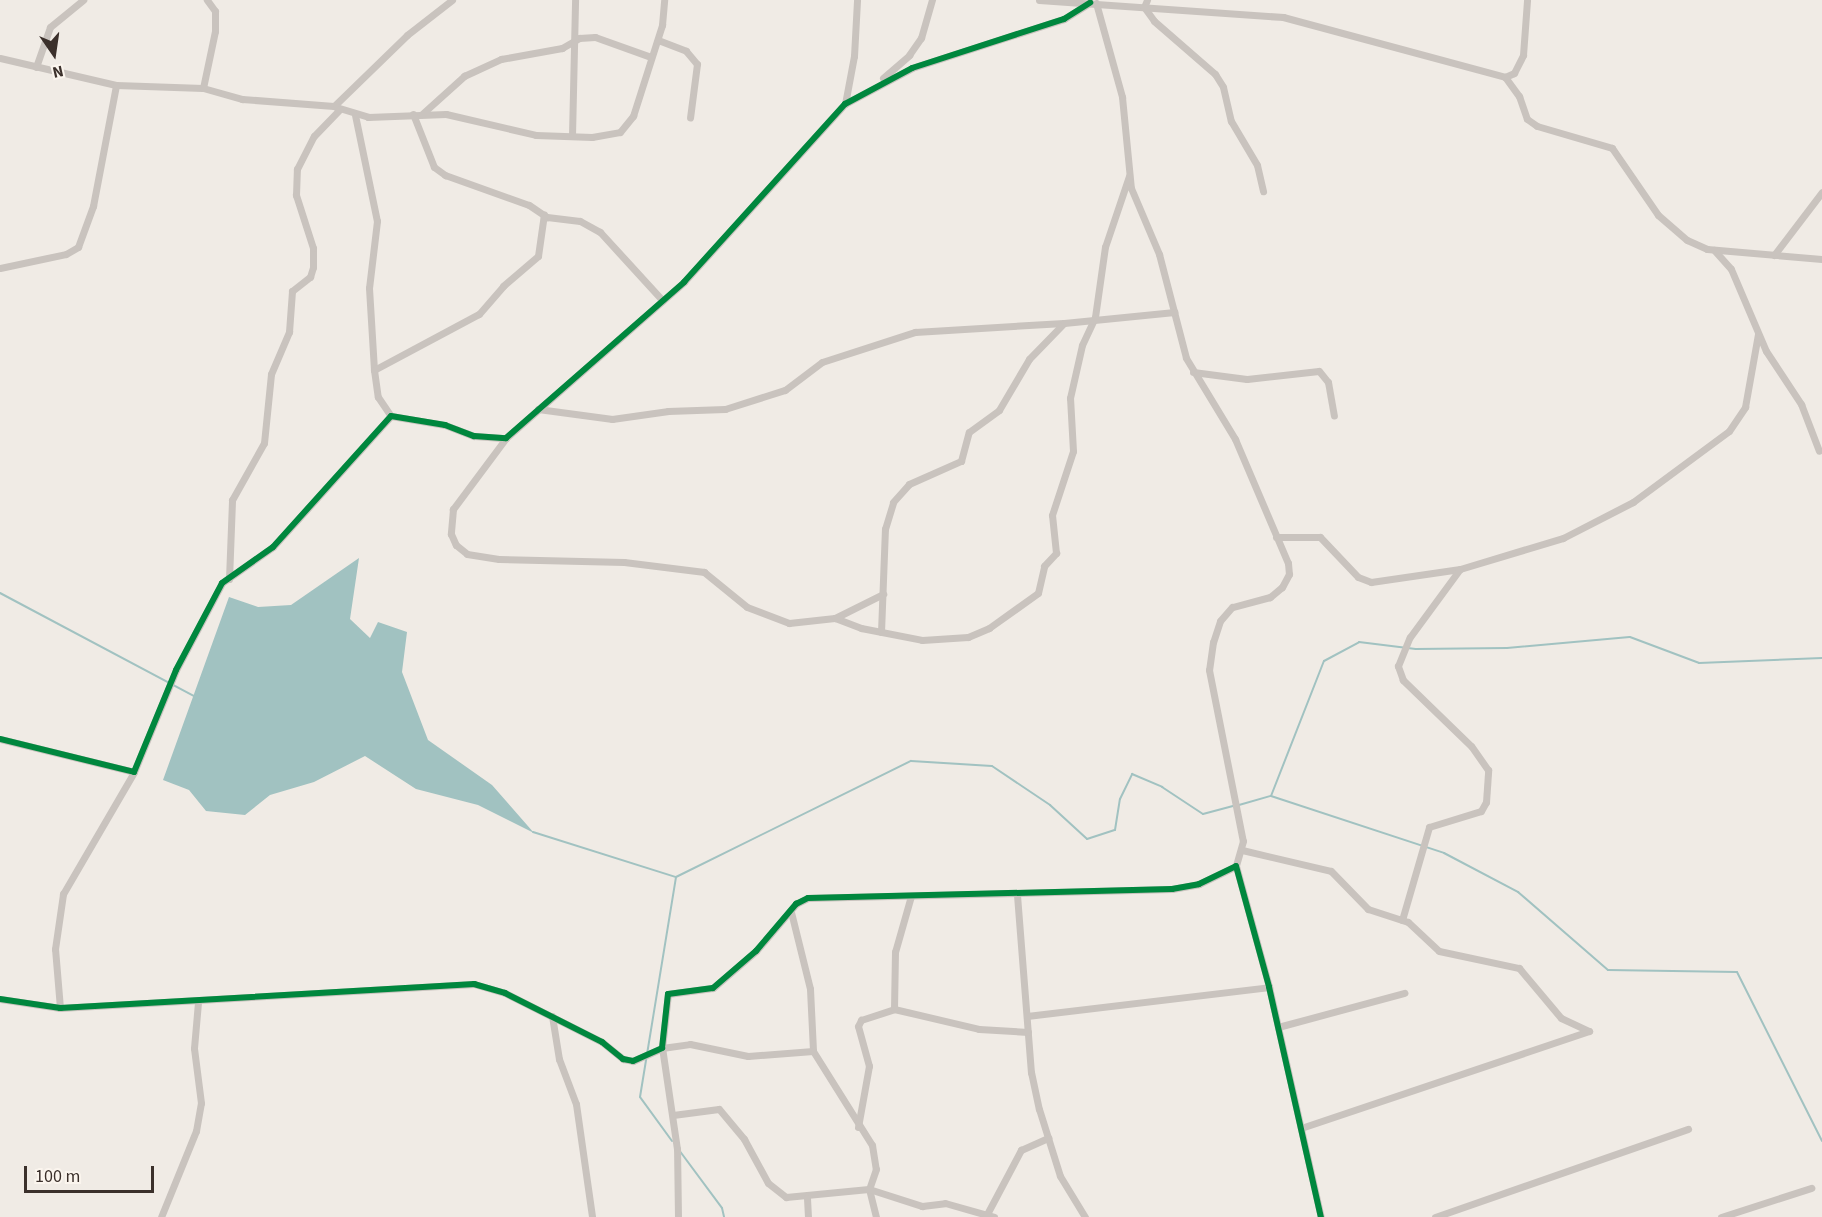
<!DOCTYPE html>
<style>
body{margin:0}
#map{position:relative;width:1822px;height:1217px;overflow:hidden;background:#f0ebe5;font-family:"Source Sans 3",sans-serif}
div>[style]{position:absolute}
[style*='--x']{left:calc(var(--x)*1px);top:calc(var(--y)*1px);width:calc(var(--w)*1px);rotate:calc(var(--a)*1deg)}
.water>*{inset:0;background:#a1c2c1}
.stream>*{height:2px;margin:-1px;padding:0 1px;transform-origin:1px;border-radius:1px;background:#a1c2c1}
.street>*{height:7px;margin:-3.5px;padding:0 3.5px;transform-origin:3.5px;border-radius:3.5px;background:#c9c3be}
.cycleway>*{height:6px;margin:-3px;padding:0 3px;transform-origin:3px;border-radius:3px;background:#00873e}
span{translate:-50% -50%;white-space:nowrap;text-align:center;line-height:1.15;-webkit-text-stroke:6px #fbf5ee;paint-order:stroke}
.north{position:absolute;left:24px;top:24px;width:60px;height:60px;-webkit-text-stroke:4px #fbf5ee;paint-order:stroke;rotate:167deg;font-size:16px;font-weight:700;line-height:24px;text-align:center;color:#3b302b}
.north::after{content:'';display:block;margin:auto;width:21px;height:27px;background:#3b302b;clip-path:polygon(50% 0,100% 100%,50% 72%,0 100%)}
.scale{position:absolute;left:24px;top:1166px;width:130px;height:27px;box-sizing:border-box;border:3px solid #3b302b;border-top:0;padding-left:8px;font-size:18px;line-height:21px;white-space:nowrap;color:#3b302b;-webkit-text-stroke:4px #fbf5ee;paint-order:stroke}
</style>
<div id="map">
<div class="water">
<i style="clip-path:polygon(359px 558px,350px 619px,370px 638px,378px 622px,407px 632px,402px 672px,428px 740px,492px 785px,534px 833px,478px 805px,416px 789px,365px 756px,314px 782px,270px 795px,245px 815px,206px 811px,189px 790px,163px 780px,229px 597px,258px 607px,291px 605px)"></i>
</div>
<div class="stream">
<i style="--x:0;--y:593;--w:222;--a:28"></i>
<i style="--x:1271;--y:796;--w:182;--a:18.2"></i>
<i style="--x:1444;--y:853;--w:84;--a:27.8"></i>
<i style="--x:1518;--y:892;--w:119;--a:40.9"></i>
<i style="--x:1608;--y:970;--w:129;--a:0.9"></i>
<i style="--x:1737;--y:972;--w:189;--a:63.3"></i>
<i style="--x:1239;--y:805;--w:33;--a:-16"></i>
<i style="--x:1271;--y:796;--w:145;--a:-68.6"></i>
<i style="--x:1324;--y:661;--w:40;--a:-28"></i>
<i style="--x:1359;--y:642;--w:57;--a:7"></i>
<i style="--x:1416;--y:649;--w:91;--a:-0.6"></i>
<i style="--x:1507;--y:648;--w:123;--a:-5.1"></i>
<i style="--x:1630;--y:637;--w:74;--a:20.6"></i>
<i style="--x:1699;--y:663;--w:123;--a:-2.3"></i>
<i style="--x:533;--y:832;--w:150;--a:17.5"></i>
<i style="--x:676;--y:877;--w:262;--a:-26.3"></i>
<i style="--x:911;--y:761;--w:81;--a:3.5"></i>
<i style="--x:992;--y:766;--w:70;--a:33.9"></i>
<i style="--x:1050;--y:805;--w:50;--a:42.6"></i>
<i style="--x:1087;--y:839;--w:29;--a:-18"></i>
<i style="--x:1115;--y:830;--w:31;--a:-81"></i>
<i style="--x:1120;--y:799;--w:28;--a:-64"></i>
<i style="--x:1132;--y:774;--w:33;--a:23"></i>
<i style="--x:1162;--y:787;--w:49;--a:33.4"></i>
<i style="--x:1203;--y:814;--w:31;--a:-15"></i>
<i style="--x:672;--y:1141;--w:54;--a:-126"></i>
<i style="--x:640;--y:1097;--w:222;--a:-80.7"></i>
<i style="--x:679;--y:1150;--w:72;--a:53.4"></i>
<i style="--x:722;--y:1208;--w:9;--a:77"></i>
</div>
<div class="street">
<i style="--x:1039;--y:0;--w:245;--a:4"></i>
<i style="--x:1283;--y:17;--w:230;--a:15.1"></i>
<i style="--x:1505;--y:77;--w:10;--a:-24"></i>
<i style="--x:1514;--y:73;--w:20;--a:-63"></i>
<i style="--x:1523;--y:55;--w:55;--a:-85.8"></i>
<i style="--x:1147;--y:0;--w:8;--a:113"></i>
<i style="--x:1144;--y:7;--w:17;--a:54"></i>
<i style="--x:1154;--y:21;--w:81;--a:41"></i>
<i style="--x:1215;--y:74;--w:15;--a:58"></i>
<i style="--x:1223;--y:87;--w:35;--a:77"></i>
<i style="--x:1231;--y:121;--w:51;--a:59.4"></i>
<i style="--x:1257;--y:165;--w:27;--a:77"></i>
<i style="--x:1096;--y:3;--w:98;--a:74.5"></i>
<i style="--x:1122;--y:97;--w:91;--a:84.4"></i>
<i style="--x:1131;--y:188;--w:72;--a:67"></i>
<i style="--x:1159;--y:254;--w:107;--a:75.4"></i>
<i style="--x:1186;--y:358;--w:95;--a:58.8"></i>
<i style="--x:1235;--y:439;--w:135;--a:66.9"></i>
<i style="--x:1288;--y:563;--w:11;--a:85"></i>
<i style="--x:1289;--y:574;--w:15;--a:118"></i>
<i style="--x:1282;--y:587;--w:16;--a:140"></i>
<i style="--x:1270;--y:597;--w:39;--a:165"></i>
<i style="--x:1232;--y:607;--w:18;--a:131"></i>
<i style="--x:1220;--y:621;--w:22;--a:108"></i>
<i style="--x:1213;--y:642;--w:28;--a:98"></i>
<i style="--x:1209;--y:670;--w:174;--a:78.8"></i>
<i style="--x:1243;--y:841;--w:26;--a:106"></i>
<i style="--x:658;--y:40;--w:30;--a:21"></i>
<i style="--x:686;--y:51;--w:17;--a:50"></i>
<i style="--x:697;--y:64;--w:54;--a:97.4"></i>
<i style="--x:0;--y:58;--w:119;--a:13.1"></i>
<i style="--x:116;--y:85;--w:87;--a:2"></i>
<i style="--x:203;--y:88;--w:41;--a:15.8"></i>
<i style="--x:242;--y:99;--w:92;--a:4.4"></i>
<i style="--x:334;--y:106;--w:102;--a:-44.2"></i>
<i style="--x:407;--y:35;--w:57;--a:-37.9"></i>
<i style="--x:36;--y:67;--w:42;--a:-70.7"></i>
<i style="--x:50;--y:27;--w:43;--a:-39.3"></i>
<i style="--x:1505;--y:77;--w:24;--a:54"></i>
<i style="--x:1519;--y:96;--w:24;--a:71"></i>
<i style="--x:1527;--y:119;--w:12;--a:35"></i>
<i style="--x:1537;--y:126;--w:78;--a:16.3"></i>
<i style="--x:1612;--y:148;--w:81;--a:55.5"></i>
<i style="--x:1658;--y:215;--w:38;--a:41"></i>
<i style="--x:1687;--y:240;--w:22;--a:24"></i>
<i style="--x:1707;--y:249;--w:115;--a:5"></i>
<i style="--x:883;--y:78;--w:35;--a:-41"></i>
<i style="--x:909;--y:55;--w:21;--a:-55"></i>
<i style="--x:921;--y:38;--w:40;--a:-74"></i>
<i style="--x:203;--y:88;--w:58;--a:-78.1"></i>
<i style="--x:215;--y:31;--w:20;--a:-90"></i>
<i style="--x:215;--y:11;--w:14;--a:-126"></i>
<i style="--x:845;--y:104;--w:49;--a:-79.4"></i>
<i style="--x:854;--y:56;--w:56;--a:-86.9"></i>
<i style="--x:336;--y:107;--w:34;--a:17"></i>
<i style="--x:368;--y:117;--w:78;--a:-2.2"></i>
<i style="--x:446;--y:114;--w:92;--a:13.1"></i>
<i style="--x:536;--y:135;--w:56;--a:2"></i>
<i style="--x:592;--y:137;--w:28;--a:-10"></i>
<i style="--x:620;--y:132;--w:21;--a:-51"></i>
<i style="--x:633;--y:116;--w:96;--a:-72.3"></i>
<i style="--x:662;--y:25;--w:25;--a:-85"></i>
<i style="--x:413;--y:114;--w:57;--a:68.4"></i>
<i style="--x:434;--y:167;--w:14;--a:36"></i>
<i style="--x:445;--y:175;--w:89;--a:19.7"></i>
<i style="--x:529;--y:205;--w:22;--a:34"></i>
<i style="--x:547;--y:217;--w:33;--a:7"></i>
<i style="--x:580;--y:221;--w:23;--a:29"></i>
<i style="--x:600;--y:232;--w:93;--a:47.6"></i>
<i style="--x:422;--y:114;--w:57;--a:-42.1"></i>
<i style="--x:464;--y:76;--w:41;--a:-24.7"></i>
<i style="--x:501;--y:59;--w:62;--a:-10.2"></i>
<i style="--x:562;--y:48;--w:20;--a:-30"></i>
<i style="--x:579;--y:38;--w:16;--a:-4"></i>
<i style="--x:595;--y:37;--w:59;--a:19.7"></i>
<i style="--x:355;--y:115;--w:108;--a:78.3"></i>
<i style="--x:377;--y:221;--w:67;--a:96.8"></i>
<i style="--x:369;--y:288;--w:82;--a:86.5"></i>
<i style="--x:374;--y:370;--w:27;--a:82"></i>
<i style="--x:378;--y:397;--w:23;--a:56"></i>
<i style="--x:572;--y:136;--w:136;--a:-88.7"></i>
<i style="--x:1714;--y:250;--w:25;--a:48"></i>
<i style="--x:1731;--y:269;--w:89;--a:66.9"></i>
<i style="--x:1766;--y:351;--w:64;--a:56.6"></i>
<i style="--x:1801;--y:404;--w:50;--a:69"></i>
<i style="--x:1774;--y:255;--w:79;--a:-52.7"></i>
<i style="--x:0;--y:268;--w:67;--a:-12"></i>
<i style="--x:66;--y:254;--w:14;--a:-30"></i>
<i style="--x:78;--y:247;--w:44;--a:-69.9"></i>
<i style="--x:93;--y:206;--w:123;--a:-79.2"></i>
<i style="--x:374;--y:370;--w:119;--a:-28.1"></i>
<i style="--x:479;--y:314;--w:37;--a:-49"></i>
<i style="--x:503;--y:286;--w:46;--a:-40.6"></i>
<i style="--x:538;--y:256;--w:42;--a:-81.9"></i>
<i style="--x:1193;--y:372;--w:54;--a:7.4"></i>
<i style="--x:1247;--y:379;--w:72;--a:-6.3"></i>
<i style="--x:1319;--y:371;--w:14;--a:51"></i>
<i style="--x:1328;--y:382;--w:34;--a:80"></i>
<i style="--x:538;--y:409;--w:75;--a:7.7"></i>
<i style="--x:612;--y:419;--w:57;--a:-8.1"></i>
<i style="--x:668;--y:411;--w:57;--a:-2"></i>
<i style="--x:725;--y:409;--w:63;--a:-17.6"></i>
<i style="--x:785;--y:390;--w:46;--a:-37.1"></i>
<i style="--x:822;--y:362;--w:98;--a:-17.9"></i>
<i style="--x:915;--y:332;--w:149;--a:-3.5"></i>
<i style="--x:506;--y:438;--w:89;--a:126.7"></i>
<i style="--x:453;--y:509;--w:25;--a:95"></i>
<i style="--x:451;--y:534;--w:12;--a:66"></i>
<i style="--x:456;--y:545;--w:14;--a:39"></i>
<i style="--x:467;--y:554;--w:32;--a:9"></i>
<i style="--x:499;--y:559;--w:125;--a:1.4"></i>
<i style="--x:624;--y:562;--w:81;--a:7.1"></i>
<i style="--x:704;--y:572;--w:55;--a:39.1"></i>
<i style="--x:747;--y:607;--w:45;--a:20.9"></i>
<i style="--x:789;--y:623;--w:46;--a:-6.2"></i>
<i style="--x:835;--y:618;--w:28;--a:21"></i>
<i style="--x:861;--y:628;--w:62;--a:11.1"></i>
<i style="--x:922;--y:640;--w:46;--a:-3.7"></i>
<i style="--x:968;--y:637;--w:23;--a:-23"></i>
<i style="--x:989;--y:628;--w:60;--a:-35.5"></i>
<i style="--x:1038;--y:593;--w:28;--a:-77"></i>
<i style="--x:1044;--y:566;--w:18;--a:-47"></i>
<i style="--x:1056;--y:553;--w:38;--a:-96"></i>
<i style="--x:1052;--y:515;--w:67;--a:-71.8"></i>
<i style="--x:1073;--y:451;--w:53;--a:-93.2"></i>
<i style="--x:1070;--y:398;--w:54;--a:-77.2"></i>
<i style="--x:1082;--y:345;--w:31;--a:-65"></i>
<i style="--x:1095;--y:317;--w:71;--a:-81.9"></i>
<i style="--x:1105;--y:247;--w:75;--a:-71.3"></i>
<i style="--x:1276;--y:537;--w:44;--a:0"></i>
<i style="--x:1320;--y:537;--w:55;--a:46.5"></i>
<i style="--x:1358;--y:577;--w:14;--a:21"></i>
<i style="--x:1371;--y:582;--w:90;--a:-8.3"></i>
<i style="--x:1460;--y:569;--w:108;--a:-16.8"></i>
<i style="--x:1563;--y:538;--w:79;--a:-27.2"></i>
<i style="--x:1633;--y:502;--w:119;--a:-36.5"></i>
<i style="--x:1729;--y:431;--w:29;--a:-56"></i>
<i style="--x:1745;--y:407;--w:74;--a:-79.9"></i>
<i style="--x:229;--y:579;--w:79;--a:-87.8"></i>
<i style="--x:232;--y:500;--w:65;--a:-60.7"></i>
<i style="--x:264;--y:443;--w:69;--a:-84.2"></i>
<i style="--x:271;--y:374;--w:46;--a:-66.8"></i>
<i style="--x:289;--y:332;--w:41;--a:-85.8"></i>
<i style="--x:292;--y:291;--w:23;--a:-38"></i>
<i style="--x:310;--y:277;--w:10;--a:-73"></i>
<i style="--x:313;--y:267;--w:19;--a:-90"></i>
<i style="--x:313;--y:248;--w:56;--a:-107.8"></i>
<i style="--x:296;--y:195;--w:26;--a:-88"></i>
<i style="--x:297;--y:169;--w:37;--a:-63"></i>
<i style="--x:314;--y:136;--w:37;--a:-46"></i>
<i style="--x:835;--y:618;--w:54;--a:-26.6"></i>
<i style="--x:881;--y:632;--w:103;--a:-87.8"></i>
<i style="--x:885;--y:529;--w:28;--a:-73"></i>
<i style="--x:893;--y:502;--w:24;--a:-48"></i>
<i style="--x:909;--y:484;--w:57;--a:-23.9"></i>
<i style="--x:961;--y:461;--w:30;--a:-75"></i>
<i style="--x:969;--y:432;--w:37;--a:-36"></i>
<i style="--x:999;--y:410;--w:59;--a:-59.5"></i>
<i style="--x:1029;--y:359;--w:50;--a:-45.8"></i>
<i style="--x:1064;--y:323;--w:111;--a:-5.7"></i>
<i style="--x:0;--y:739;--w:138;--a:13.8"></i>
<i style="--x:134;--y:772;--w:110;--a:-67.6"></i>
<i style="--x:176;--y:670;--w:98;--a:-62.1"></i>
<i style="--x:222;--y:583;--w:62;--a:-35.2"></i>
<i style="--x:273;--y:547;--w:176;--a:-48"></i>
<i style="--x:391;--y:416;--w:55;--a:9.5"></i>
<i style="--x:445;--y:425;--w:31;--a:21"></i>
<i style="--x:474;--y:436;--w:32;--a:4"></i>
<i style="--x:506;--y:438;--w:237;--a:-41.2"></i>
<i style="--x:684;--y:282;--w:240;--a:-47.9"></i>
<i style="--x:845;--y:104;--w:76;--a:-28.2"></i>
<i style="--x:912;--y:68;--w:160;--a:-17.9"></i>
<i style="--x:1064;--y:19;--w:31;--a:-32"></i>
<i style="--x:1242;--y:850;--w:91;--a:13.3"></i>
<i style="--x:1331;--y:871;--w:53;--a:45.8"></i>
<i style="--x:1368;--y:909;--w:42;--a:18"></i>
<i style="--x:1408;--y:922;--w:42;--a:43.1"></i>
<i style="--x:1439;--y:951;--w:82;--a:12"></i>
<i style="--x:1519;--y:968;--w:65;--a:50"></i>
<i style="--x:1561;--y:1018;--w:31;--a:25"></i>
<i style="--x:1017;--y:895;--w:178;--a:85.5"></i>
<i style="--x:1031;--y:1072;--w:38;--a:78"></i>
<i style="--x:1039;--y:1109;--w:70;--a:72.6"></i>
<i style="--x:1060;--y:1176;--w:48;--a:58.6"></i>
<i style="--x:791;--y:912;--w:79;--a:76.1"></i>
<i style="--x:810;--y:989;--w:62;--a:87.2"></i>
<i style="--x:813;--y:1051;--w:111;--a:57.9"></i>
<i style="--x:872;--y:1145;--w:24;--a:81"></i>
<i style="--x:876;--y:1169;--w:21;--a:109"></i>
<i style="--x:869;--y:1189;--w:29;--a:76"></i>
<i style="--x:1402;--y:920;--w:97;--a:-73.8"></i>
<i style="--x:1429;--y:827;--w:54;--a:-17.1"></i>
<i style="--x:1481;--y:811;--w:10;--a:-61"></i>
<i style="--x:1486;--y:802;--w:32;--a:-86"></i>
<i style="--x:1488;--y:770;--w:29;--a:-125"></i>
<i style="--x:1471;--y:746;--w:95;--a:-135.9"></i>
<i style="--x:1403;--y:680;--w:15;--a:-110"></i>
<i style="--x:1398;--y:666;--w:31;--a:-68"></i>
<i style="--x:1410;--y:637;--w:84;--a:-53.7"></i>
<i style="--x:0;--y:999;--w:61;--a:8.5"></i>
<i style="--x:60;--y:1008;--w:415;--a:-3.3"></i>
<i style="--x:474;--y:984;--w:32;--a:16"></i>
<i style="--x:505;--y:993;--w:109;--a:26.8"></i>
<i style="--x:602;--y:1042;--w:27;--a:39"></i>
<i style="--x:623;--y:1059;--w:10;--a:11"></i>
<i style="--x:633;--y:1061;--w:32;--a:-24"></i>
<i style="--x:662;--y:1048;--w:54;--a:-83.7"></i>
<i style="--x:668;--y:994;--w:45;--a:-7.6"></i>
<i style="--x:713;--y:988;--w:57;--a:-40.7"></i>
<i style="--x:756;--y:951;--w:62;--a:-49.6"></i>
<i style="--x:796;--y:904;--w:13;--a:-27"></i>
<i style="--x:808;--y:898;--w:364;--a:-1.4"></i>
<i style="--x:1172;--y:889;--w:27;--a:-10"></i>
<i style="--x:1199;--y:884;--w:41;--a:-25.9"></i>
<i style="--x:1236;--y:866;--w:125;--a:74.7"></i>
<i style="--x:1269;--y:987;--w:236;--a:77.3"></i>
<i style="--x:60;--y:1008;--w:59;--a:-94.8"></i>
<i style="--x:55;--y:949;--w:56;--a:-81.7"></i>
<i style="--x:63;--y:894;--w:141;--a:-59.8"></i>
<i style="--x:894;--y:1009;--w:87;--a:13.2"></i>
<i style="--x:979;--y:1029;--w:49;--a:3.5"></i>
<i style="--x:552;--y:1016;--w:44;--a:80.8"></i>
<i style="--x:559;--y:1059;--w:48;--a:69.3"></i>
<i style="--x:576;--y:1104;--w:114;--a:81.9"></i>
<i style="--x:1027;--y:1016;--w:244;--a:-6.8"></i>
<i style="--x:1278;--y:1027;--w:131;--a:-15.1"></i>
<i style="--x:673;--y:1115;--w:46;--a:-7.4"></i>
<i style="--x:719;--y:1109;--w:39;--a:50"></i>
<i style="--x:744;--y:1139;--w:50;--a:61.4"></i>
<i style="--x:768;--y:1183;--w:23;--a:38"></i>
<i style="--x:786;--y:1197;--w:83;--a:-5.5"></i>
<i style="--x:869;--y:1189;--w:56;--a:17.8"></i>
<i style="--x:922;--y:1206;--w:23;--a:-7"></i>
<i style="--x:945;--y:1203;--w:51;--a:15.9"></i>
<i style="--x:858;--y:1127;--w:62;--a:-79.8"></i>
<i style="--x:869;--y:1066;--w:41;--a:-105.4"></i>
<i style="--x:858;--y:1026;--w:7;--a:-63"></i>
<i style="--x:861;--y:1020;--w:35;--a:-18"></i>
<i style="--x:894;--y:1009;--w:57;--a:-89"></i>
<i style="--x:895;--y:952;--w:58;--a:-74.1"></i>
<i style="--x:1301;--y:1128;--w:304;--a:-18.6"></i>
<i style="--x:807;--y:1198;--w:19;--a:87"></i>
<i style="--x:986;--y:1216;--w:75;--a:-62.1"></i>
<i style="--x:1021;--y:1150;--w:30;--a:-24"></i>
<i style="--x:161;--y:1217;--w:93;--a:-67.9"></i>
<i style="--x:196;--y:1131;--w:28;--a:-80"></i>
<i style="--x:201;--y:1103;--w:55;--a:-97.3"></i>
<i style="--x:194;--y:1048;--w:46;--a:-85"></i>
<i style="--x:678;--y:1217;--w:68;--a:-90.8"></i>
<i style="--x:677;--y:1149;--w:102;--a:-98.4"></i>
<i style="--x:662;--y:1048;--w:28;--a:-8"></i>
<i style="--x:690;--y:1044;--w:59;--a:11.7"></i>
<i style="--x:748;--y:1056;--w:65;--a:-4.4"></i>
<i style="--x:1435;--y:1217;--w:268;--a:-19.2"></i>
<i style="--x:1721;--y:1217;--w:95;--a:-17.9"></i>
</div>
<div class="cycleway">
<i style="--x:0;--y:739;--w:138;--a:13.8"></i>
<i style="--x:134;--y:772;--w:110;--a:-67.6"></i>
<i style="--x:176;--y:670;--w:98;--a:-62.1"></i>
<i style="--x:222;--y:583;--w:62;--a:-35.2"></i>
<i style="--x:273;--y:547;--w:176;--a:-48"></i>
<i style="--x:391;--y:416;--w:55;--a:9.5"></i>
<i style="--x:445;--y:425;--w:31;--a:21"></i>
<i style="--x:474;--y:436;--w:32;--a:4"></i>
<i style="--x:506;--y:438;--w:237;--a:-41.2"></i>
<i style="--x:684;--y:282;--w:240;--a:-47.9"></i>
<i style="--x:845;--y:104;--w:76;--a:-28.2"></i>
<i style="--x:912;--y:68;--w:160;--a:-17.9"></i>
<i style="--x:1064;--y:19;--w:31;--a:-32"></i>
<i style="--x:0;--y:999;--w:61;--a:8.5"></i>
<i style="--x:60;--y:1008;--w:415;--a:-3.3"></i>
<i style="--x:474;--y:984;--w:32;--a:16"></i>
<i style="--x:505;--y:993;--w:109;--a:26.8"></i>
<i style="--x:602;--y:1042;--w:27;--a:39"></i>
<i style="--x:623;--y:1059;--w:10;--a:11"></i>
<i style="--x:633;--y:1061;--w:32;--a:-24"></i>
<i style="--x:662;--y:1048;--w:54;--a:-83.7"></i>
<i style="--x:668;--y:994;--w:45;--a:-7.6"></i>
<i style="--x:713;--y:988;--w:57;--a:-40.7"></i>
<i style="--x:756;--y:951;--w:62;--a:-49.6"></i>
<i style="--x:796;--y:904;--w:13;--a:-27"></i>
<i style="--x:808;--y:898;--w:364;--a:-1.4"></i>
<i style="--x:1172;--y:889;--w:27;--a:-10"></i>
<i style="--x:1199;--y:884;--w:41;--a:-25.9"></i>
<i style="--x:1236;--y:866;--w:125;--a:74.7"></i>
<i style="--x:1269;--y:987;--w:236;--a:77.3"></i>
</div>
<div class="north">N</div>
<div class="scale">100 m</div>
</div>
